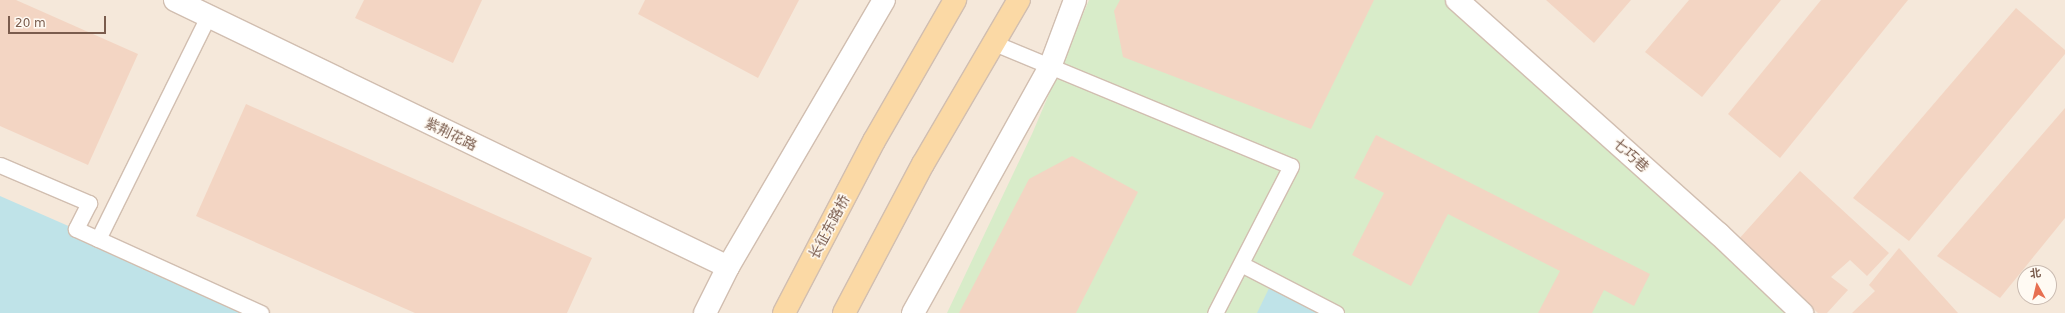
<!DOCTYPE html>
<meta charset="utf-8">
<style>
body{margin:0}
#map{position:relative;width:2065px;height:313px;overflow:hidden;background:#fdf6ec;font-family:"DejaVu Sans","Noto Sans SC",sans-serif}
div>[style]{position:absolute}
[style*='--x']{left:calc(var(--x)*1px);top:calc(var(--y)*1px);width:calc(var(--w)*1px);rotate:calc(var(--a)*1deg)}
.residential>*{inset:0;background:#f5e8da}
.green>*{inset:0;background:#d8ecc9}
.water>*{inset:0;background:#bfe3e8}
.building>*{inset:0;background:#f3d5c3}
.roads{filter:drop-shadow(1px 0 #d1beb0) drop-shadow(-1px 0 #d1beb0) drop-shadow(0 1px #d1beb0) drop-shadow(0 -1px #d1beb0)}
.service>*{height:15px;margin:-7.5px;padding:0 7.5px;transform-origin:7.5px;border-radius:7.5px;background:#fff}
.minor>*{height:22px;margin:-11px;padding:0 11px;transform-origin:11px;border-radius:11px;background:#fff}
.tertiary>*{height:22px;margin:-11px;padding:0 11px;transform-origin:11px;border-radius:11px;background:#fff}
.primary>*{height:22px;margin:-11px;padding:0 11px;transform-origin:11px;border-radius:11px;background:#fbd9a5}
span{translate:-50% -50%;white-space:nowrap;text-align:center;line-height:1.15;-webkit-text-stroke:3px #fffaf3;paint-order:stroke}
.street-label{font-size:14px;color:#7a5c4d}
.north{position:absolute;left:2017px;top:265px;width:40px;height:40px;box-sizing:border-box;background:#fffaf3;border:1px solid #cabbb1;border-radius:50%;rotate:352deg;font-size:11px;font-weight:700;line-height:16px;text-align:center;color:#7a5c4d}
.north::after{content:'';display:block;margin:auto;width:14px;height:18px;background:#e76f51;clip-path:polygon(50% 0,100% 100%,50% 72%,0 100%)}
.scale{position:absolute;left:8px;top:16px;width:98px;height:18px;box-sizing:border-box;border:2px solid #7a5c4d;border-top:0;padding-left:5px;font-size:12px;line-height:14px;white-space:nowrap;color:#7a5c4d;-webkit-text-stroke:3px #fffaf3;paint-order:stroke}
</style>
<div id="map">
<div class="residential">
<i style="clip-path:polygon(evenodd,0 0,2065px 0,2065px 313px,0 313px,0 0,2025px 273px,2049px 273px,2049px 297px,2025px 297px,2025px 273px)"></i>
</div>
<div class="green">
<i style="clip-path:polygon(1089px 0,1460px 0,1802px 313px,947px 313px,1032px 134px)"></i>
</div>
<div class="water">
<i style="clip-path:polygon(0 196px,98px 239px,261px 313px,0 313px)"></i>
<i style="clip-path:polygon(1273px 280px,1336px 313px,1257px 313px)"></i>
</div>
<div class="building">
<i style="clip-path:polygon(0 0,16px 0,138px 54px,88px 165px,0 126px)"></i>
<i style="clip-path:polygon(364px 0,482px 0,453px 63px,355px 18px)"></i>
<i style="clip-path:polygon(645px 0,799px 0,758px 78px,638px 14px)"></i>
<i style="clip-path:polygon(1120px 0,1374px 0,1311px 129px,1123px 57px,1114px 11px)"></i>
<i style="clip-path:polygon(1546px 0,1631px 0,1594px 43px)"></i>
<i style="clip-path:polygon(1689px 0,1781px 0,1702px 97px,1645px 52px)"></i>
<i style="clip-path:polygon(1821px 0,1908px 0,1780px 158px,1728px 114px)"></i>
<i style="clip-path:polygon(2016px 8px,2065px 50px,2065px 54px,1909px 241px,1853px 198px)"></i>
<i style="clip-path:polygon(246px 104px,592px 258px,567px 313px,415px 313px,196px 216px)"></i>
<i style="clip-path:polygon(2065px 108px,2065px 218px,2000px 298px,1937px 256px)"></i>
<i style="clip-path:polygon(1376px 135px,1650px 274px,1634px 306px,1604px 290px,1592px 313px,1538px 313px,1560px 271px,1448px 214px,1411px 286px,1352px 255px,1384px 193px,1354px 178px)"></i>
<i style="clip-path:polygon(1072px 156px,1138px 192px,1076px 313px,959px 313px,1029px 179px)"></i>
<i style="clip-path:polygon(1800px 171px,1889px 253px,1867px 276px,1850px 260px,1831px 277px,1848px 290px,1827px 313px,1818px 313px,1738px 240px)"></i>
<i style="clip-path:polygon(1899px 248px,1958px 313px,1852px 313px,1875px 291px,1869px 285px)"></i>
</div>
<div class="roads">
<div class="service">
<i style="--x:994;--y:43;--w:321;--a:22.5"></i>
<i style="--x:1291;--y:166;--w:165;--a:117.3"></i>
<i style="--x:0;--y:165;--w:97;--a:23.1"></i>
<i style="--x:89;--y:203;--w:29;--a:117"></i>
<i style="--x:76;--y:229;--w:203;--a:24.4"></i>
<i style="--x:98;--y:239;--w:249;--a:-63.7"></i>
<i style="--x:1241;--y:264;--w:107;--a:27.3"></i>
</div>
<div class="minor">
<i style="--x:175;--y:0;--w:614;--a:25.77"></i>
<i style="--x:1457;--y:0;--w:351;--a:41.8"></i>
<i style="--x:1719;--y:234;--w:115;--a:43.6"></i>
</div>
<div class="tertiary">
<i style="--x:705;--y:313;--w:51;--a:-63.4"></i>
<i style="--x:728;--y:267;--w:309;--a:-59.7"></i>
<i style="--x:913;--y:313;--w:282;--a:-60.9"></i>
<i style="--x:1050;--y:67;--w:72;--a:-69.5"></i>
</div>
<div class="primary">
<i style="--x:784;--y:313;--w:194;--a:-62.4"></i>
<i style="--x:874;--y:141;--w:163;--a:-60.1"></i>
<i style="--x:844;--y:313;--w:169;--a:-62.1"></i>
<i style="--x:923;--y:164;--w:190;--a:-59.7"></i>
</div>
</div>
<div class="street-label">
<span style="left:451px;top:134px;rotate:26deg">紫荆花路</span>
<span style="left:1631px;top:155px;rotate:42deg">七巧巷</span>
<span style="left:829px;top:227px;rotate:-62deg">长征东路桥</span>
</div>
<div class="north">北</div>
<div class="scale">20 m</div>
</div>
